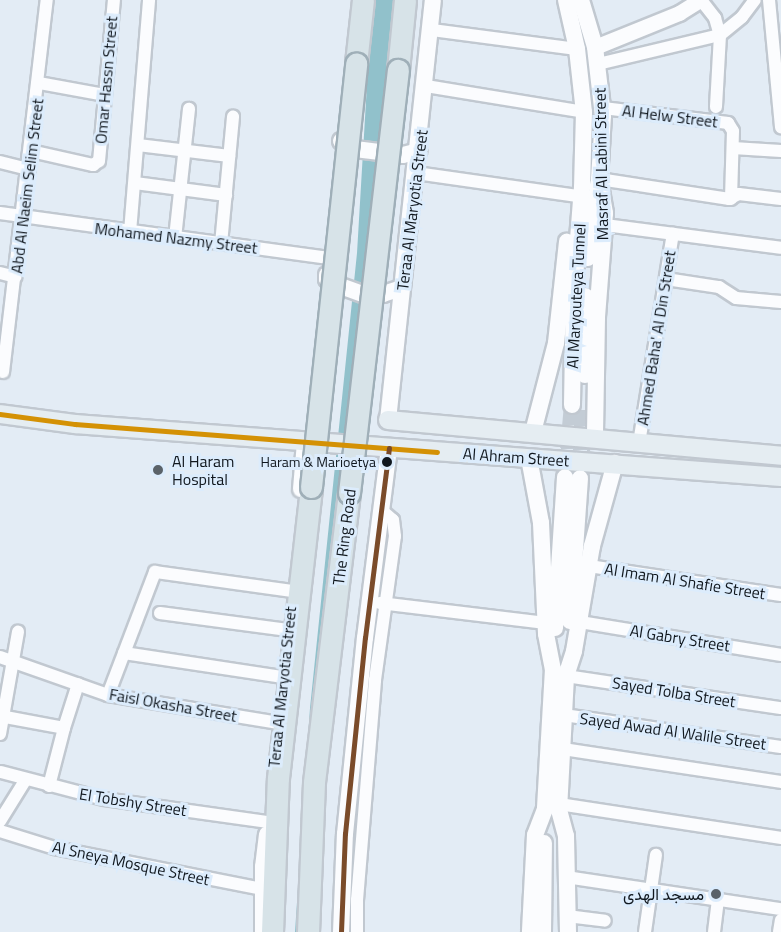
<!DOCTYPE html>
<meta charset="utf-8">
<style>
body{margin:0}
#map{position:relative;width:781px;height:932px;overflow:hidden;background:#e3ecf5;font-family:"Titillium Web",Vazirmatn,sans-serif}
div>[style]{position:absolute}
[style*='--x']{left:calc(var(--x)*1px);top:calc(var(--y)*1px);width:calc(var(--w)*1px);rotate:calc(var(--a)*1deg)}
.water>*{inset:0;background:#91c1cb}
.secondary-tunnel>*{height:16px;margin-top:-8px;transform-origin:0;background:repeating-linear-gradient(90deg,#c3ccd5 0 16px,transparent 0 24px)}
.roads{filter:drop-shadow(2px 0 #c1c8d0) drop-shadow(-2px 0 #c1c8d0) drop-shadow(0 2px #c1c8d0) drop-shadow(0 -2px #c1c8d0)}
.minor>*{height:12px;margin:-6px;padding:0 6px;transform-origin:6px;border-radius:6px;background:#fbfcfe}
.tertiary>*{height:15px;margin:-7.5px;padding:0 7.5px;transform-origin:7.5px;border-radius:7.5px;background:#fbfcfe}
.secondary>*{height:16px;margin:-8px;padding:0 8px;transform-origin:8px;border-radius:8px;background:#fbfcfe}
.primary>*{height:18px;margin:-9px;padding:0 9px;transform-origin:9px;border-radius:9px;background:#e5edf2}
.motorway>*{height:21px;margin:-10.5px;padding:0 10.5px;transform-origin:10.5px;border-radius:10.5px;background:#d7e3e8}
.bridges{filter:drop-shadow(2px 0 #9fafb8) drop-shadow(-2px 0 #9fafb8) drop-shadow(0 2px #9fafb8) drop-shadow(0 -2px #9fafb8)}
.motorway-bridge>*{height:21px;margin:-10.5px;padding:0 10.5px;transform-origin:10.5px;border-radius:10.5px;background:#d7e3e8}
.bus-1>*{height:4.5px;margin:-2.25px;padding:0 2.25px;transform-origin:2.25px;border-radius:2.25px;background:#d49104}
.bus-2>*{height:4.5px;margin:-2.25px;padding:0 2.25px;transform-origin:2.25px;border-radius:2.25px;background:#7a4b2a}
.dots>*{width:16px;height:16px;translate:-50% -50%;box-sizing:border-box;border:3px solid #dcecfc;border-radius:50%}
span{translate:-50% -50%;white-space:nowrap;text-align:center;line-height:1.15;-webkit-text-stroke:6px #dcecfc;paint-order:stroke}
.bus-label{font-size:14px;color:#10171e}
.right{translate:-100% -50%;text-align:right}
.street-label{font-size:16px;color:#10171e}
.poi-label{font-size:16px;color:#10171e}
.left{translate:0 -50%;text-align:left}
</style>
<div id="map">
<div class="water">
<i style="clip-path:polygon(372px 0,406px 0,314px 867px,312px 932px,295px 932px,310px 708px,357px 253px)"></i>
</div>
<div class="secondary-tunnel">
<i style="--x:566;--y:473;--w:68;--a:-85"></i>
<i style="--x:580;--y:474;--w:67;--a:-84.9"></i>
</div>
<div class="roads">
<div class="minor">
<i style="--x:701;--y:0;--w:23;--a:52"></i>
<i style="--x:715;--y:18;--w:18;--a:74"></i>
<i style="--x:720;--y:35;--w:72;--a:93.2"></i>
<i style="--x:769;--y:0;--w:128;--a:84.6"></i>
<i style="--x:432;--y:30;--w:146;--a:7.5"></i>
<i style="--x:598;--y:64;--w:125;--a:-13.4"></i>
<i style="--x:720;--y:35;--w:28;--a:-39"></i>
<i style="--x:742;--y:17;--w:21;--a:-53"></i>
<i style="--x:39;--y:83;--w:67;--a:10.3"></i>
<i style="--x:426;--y:86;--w:160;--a:9.3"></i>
<i style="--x:603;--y:108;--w:126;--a:6.8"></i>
<i style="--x:728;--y:123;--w:9;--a:58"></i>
<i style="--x:733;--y:131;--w:68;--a:91.7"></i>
<i style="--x:138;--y:145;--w:92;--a:6.9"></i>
<i style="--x:733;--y:148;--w:48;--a:3.6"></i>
<i style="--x:31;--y:151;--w:64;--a:12.7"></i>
<i style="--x:93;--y:165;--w:7;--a:-34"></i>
<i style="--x:99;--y:161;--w:162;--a:-84.7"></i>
<i style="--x:0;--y:162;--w:30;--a:14"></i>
<i style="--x:416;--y:173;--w:163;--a:8.1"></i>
<i style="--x:599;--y:179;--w:132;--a:8.7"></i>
<i style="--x:729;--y:199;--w:11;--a:-27"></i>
<i style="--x:739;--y:194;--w:42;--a:6.8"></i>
<i style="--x:135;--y:183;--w:92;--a:7.5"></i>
<i style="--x:0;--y:213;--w:332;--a:7.8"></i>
<i style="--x:605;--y:225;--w:177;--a:7.4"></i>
<i style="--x:130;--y:232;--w:233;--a:-85.3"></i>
<i style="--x:175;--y:238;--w:130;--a:-83.8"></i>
<i style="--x:221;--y:244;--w:128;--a:-84.6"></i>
<i style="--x:0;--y:273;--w:16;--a:14"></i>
<i style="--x:666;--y:279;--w:54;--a:8.6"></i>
<i style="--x:719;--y:287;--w:20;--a:33"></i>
<i style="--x:736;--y:298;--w:45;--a:5.1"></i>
<i style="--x:3;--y:372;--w:375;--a:-83.3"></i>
<i style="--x:639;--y:443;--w:212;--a:-80.8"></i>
<i style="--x:589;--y:566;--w:194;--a:8.6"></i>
<i style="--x:380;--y:603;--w:167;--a:6.9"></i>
<i style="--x:160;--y:613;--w:129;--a:7.6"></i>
<i style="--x:580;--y:622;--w:204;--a:9.3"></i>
<i style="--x:124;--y:653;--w:161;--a:8.6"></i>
<i style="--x:0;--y:657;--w:114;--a:19.4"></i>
<i style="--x:108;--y:695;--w:173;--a:9.3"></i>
<i style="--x:566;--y:676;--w:217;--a:8.5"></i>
<i style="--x:108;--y:695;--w:132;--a:-69.1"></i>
<i style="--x:155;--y:572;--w:138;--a:7.9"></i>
<i style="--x:564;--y:715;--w:219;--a:8.4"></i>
<i style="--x:0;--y:716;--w:65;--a:10.6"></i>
<i style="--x:0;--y:734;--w:104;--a:-80"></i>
<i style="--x:563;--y:749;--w:220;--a:8.6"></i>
<i style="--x:1;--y:772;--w:106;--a:14.7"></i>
<i style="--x:104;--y:799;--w:166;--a:8"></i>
<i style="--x:49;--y:786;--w:60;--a:-75.5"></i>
<i style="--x:64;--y:728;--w:46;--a:-72.3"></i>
<i style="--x:559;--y:804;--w:225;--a:8.7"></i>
<i style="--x:0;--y:821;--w:49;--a:-58.2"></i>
<i style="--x:0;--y:831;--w:58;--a:17.2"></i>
<i style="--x:55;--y:848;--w:212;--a:11.2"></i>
<i style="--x:566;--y:877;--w:217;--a:8.5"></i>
<i style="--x:567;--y:916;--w:38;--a:7"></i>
<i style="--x:357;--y:932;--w:32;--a:-90"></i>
<i style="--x:357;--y:900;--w:221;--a:-85.3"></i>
<i style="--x:375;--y:680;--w:145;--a:-82.1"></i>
<i style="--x:395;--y:536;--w:16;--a:-97"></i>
<i style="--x:393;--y:520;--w:16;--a:-140"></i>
<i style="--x:645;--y:932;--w:78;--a:-81.9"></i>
<i style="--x:714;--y:932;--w:32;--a:-83"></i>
<i style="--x:779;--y:932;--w:12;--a:-81"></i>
</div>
<div class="tertiary">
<i style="--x:595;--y:47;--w:91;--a:-22"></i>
<i style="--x:679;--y:13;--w:25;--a:-32"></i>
</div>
<div class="secondary">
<i style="--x:566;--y:0;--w:50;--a:77.3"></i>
<i style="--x:577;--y:49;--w:63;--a:83.7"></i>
<i style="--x:584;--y:112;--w:75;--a:91.5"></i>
<i style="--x:582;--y:187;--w:103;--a:94.4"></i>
<i style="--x:574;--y:290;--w:115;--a:91"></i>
<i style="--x:581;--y:0;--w:49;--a:73.4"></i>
<i style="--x:595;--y:47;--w:69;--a:83.4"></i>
<i style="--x:603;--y:116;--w:63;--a:93.6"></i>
<i style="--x:599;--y:179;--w:35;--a:80"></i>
<i style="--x:605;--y:213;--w:105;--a:94.4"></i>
<i style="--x:597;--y:318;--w:120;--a:91"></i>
<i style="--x:341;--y:141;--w:16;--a:30"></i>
<i style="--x:355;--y:149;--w:48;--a:7.1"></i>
<i style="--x:403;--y:155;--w:16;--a:-14"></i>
<i style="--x:588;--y:258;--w:74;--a:-82.2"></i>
<i style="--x:327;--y:275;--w:4;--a:90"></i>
<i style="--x:327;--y:279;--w:9;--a:32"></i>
<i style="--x:335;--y:284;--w:30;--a:20"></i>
<i style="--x:363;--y:294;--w:20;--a:0"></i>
<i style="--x:383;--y:294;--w:20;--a:-18"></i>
<i style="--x:585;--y:296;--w:79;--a:90"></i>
<i style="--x:388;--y:420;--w:422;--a:-83.9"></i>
<i style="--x:533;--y:432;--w:92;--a:-75.5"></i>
<i style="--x:556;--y:343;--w:102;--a:-83.8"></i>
<i style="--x:529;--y:458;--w:66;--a:79.5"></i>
<i style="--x:541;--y:523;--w:111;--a:87.4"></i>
<i style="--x:546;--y:634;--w:36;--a:79"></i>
<i style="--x:553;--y:669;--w:140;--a:93.3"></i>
<i style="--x:545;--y:809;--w:28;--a:111"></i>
<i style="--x:535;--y:835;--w:97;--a:93"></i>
<i style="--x:301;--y:489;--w:47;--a:-85.1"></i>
<i style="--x:570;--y:621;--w:143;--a:-86"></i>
<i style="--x:555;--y:628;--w:151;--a:-86.2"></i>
<i style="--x:263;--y:932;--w:65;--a:-90"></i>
<i style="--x:263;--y:867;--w:33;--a:-83"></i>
<i style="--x:341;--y:932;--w:98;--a:-87.7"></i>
<i style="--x:345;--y:834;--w:197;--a:-84.2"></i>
<i style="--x:365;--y:638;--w:191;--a:-82.8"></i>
<i style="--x:543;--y:932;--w:89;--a:-89.4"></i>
<i style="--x:568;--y:932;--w:96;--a:-91.2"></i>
<i style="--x:566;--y:836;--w:27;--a:-105"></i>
<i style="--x:559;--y:810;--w:134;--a:-87"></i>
<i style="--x:566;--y:676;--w:26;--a:-72"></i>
<i style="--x:574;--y:651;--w:107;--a:-80.3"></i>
<i style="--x:592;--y:546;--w:86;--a:-74.5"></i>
</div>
<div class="primary">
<i style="--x:0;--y:414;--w:76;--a:7.6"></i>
<i style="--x:75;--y:424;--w:708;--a:4.29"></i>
<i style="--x:388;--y:420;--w:395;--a:5.2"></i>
</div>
<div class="motorway">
<i style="--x:356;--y:63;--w:63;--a:-83.7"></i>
<i style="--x:398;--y:70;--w:70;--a:-84.3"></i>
<i style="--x:272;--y:932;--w:154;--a:-87.8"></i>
<i style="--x:278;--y:778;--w:293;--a:-83.5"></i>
<i style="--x:308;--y:932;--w:150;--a:-87.7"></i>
<i style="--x:314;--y:782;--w:291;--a:-83.1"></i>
</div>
</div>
<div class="bridges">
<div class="motorway-bridge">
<i style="--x:311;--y:487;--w:426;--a:-83.9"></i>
<i style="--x:349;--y:493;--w:426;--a:-83.4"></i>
</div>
</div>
<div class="bus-1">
<i style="--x:0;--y:414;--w:76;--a:7.6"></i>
<i style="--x:75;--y:424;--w:363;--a:4.4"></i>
</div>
<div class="bus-2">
<i style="--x:341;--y:932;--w:98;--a:-87.7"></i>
<i style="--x:345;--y:834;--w:197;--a:-84.2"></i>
<i style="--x:365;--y:638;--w:191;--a:-82.8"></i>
</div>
<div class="dots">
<i style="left:387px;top:462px;background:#10171e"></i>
<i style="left:158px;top:470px;background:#5a6269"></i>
<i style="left:716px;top:894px;background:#5a6269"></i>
</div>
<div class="bus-label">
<span class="right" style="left:376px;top:462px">Haram &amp; Marioetya</span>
</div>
<div class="street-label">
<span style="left:106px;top:80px;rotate:-85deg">Omar Hassn Street</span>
<span style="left:670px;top:116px;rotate:7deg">Al Helw Street</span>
<span style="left:601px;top:164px;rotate:-91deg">Masraf Al Labini Street</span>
<span style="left:27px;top:186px;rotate:-83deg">Abd Al Naeim Selim Street</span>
<span style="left:412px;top:210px;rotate:-83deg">Teraa Al Maryotia Street</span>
<span style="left:176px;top:238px;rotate:7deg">Mohamed Nazmy Street</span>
<span style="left:576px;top:296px;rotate:-87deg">Al Maryouteya Tunnel</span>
<span style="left:656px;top:338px;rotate:-81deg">Ahmed Baha' Al Din Street</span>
<span style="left:516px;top:457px;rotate:4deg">Al Ahram Street</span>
<span style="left:344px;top:537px;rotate:-83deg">The Ring Road</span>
<span style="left:685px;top:581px;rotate:9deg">Al Imam Al Shafie Street</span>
<span style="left:680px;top:638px;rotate:9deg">Al Gabry Street</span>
<span style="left:282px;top:687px;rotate:-84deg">Teraa Al Maryotia Street</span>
<span style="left:674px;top:692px;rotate:9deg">Sayed Tolba Street</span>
<span style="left:173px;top:705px;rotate:10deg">Faisl Okasha Street</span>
<span style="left:673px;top:731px;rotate:8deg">Sayed Awad Al Walile Street</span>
<span style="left:133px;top:802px;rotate:9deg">El Tobshy Street</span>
<span style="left:131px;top:863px;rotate:12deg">Al Sneya Mosque Street</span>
</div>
<div class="poi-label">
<span class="left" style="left:172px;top:470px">Al Haram<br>Hospital</span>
<span class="right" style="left:704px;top:894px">مسجد الهدى</span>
</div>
</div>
